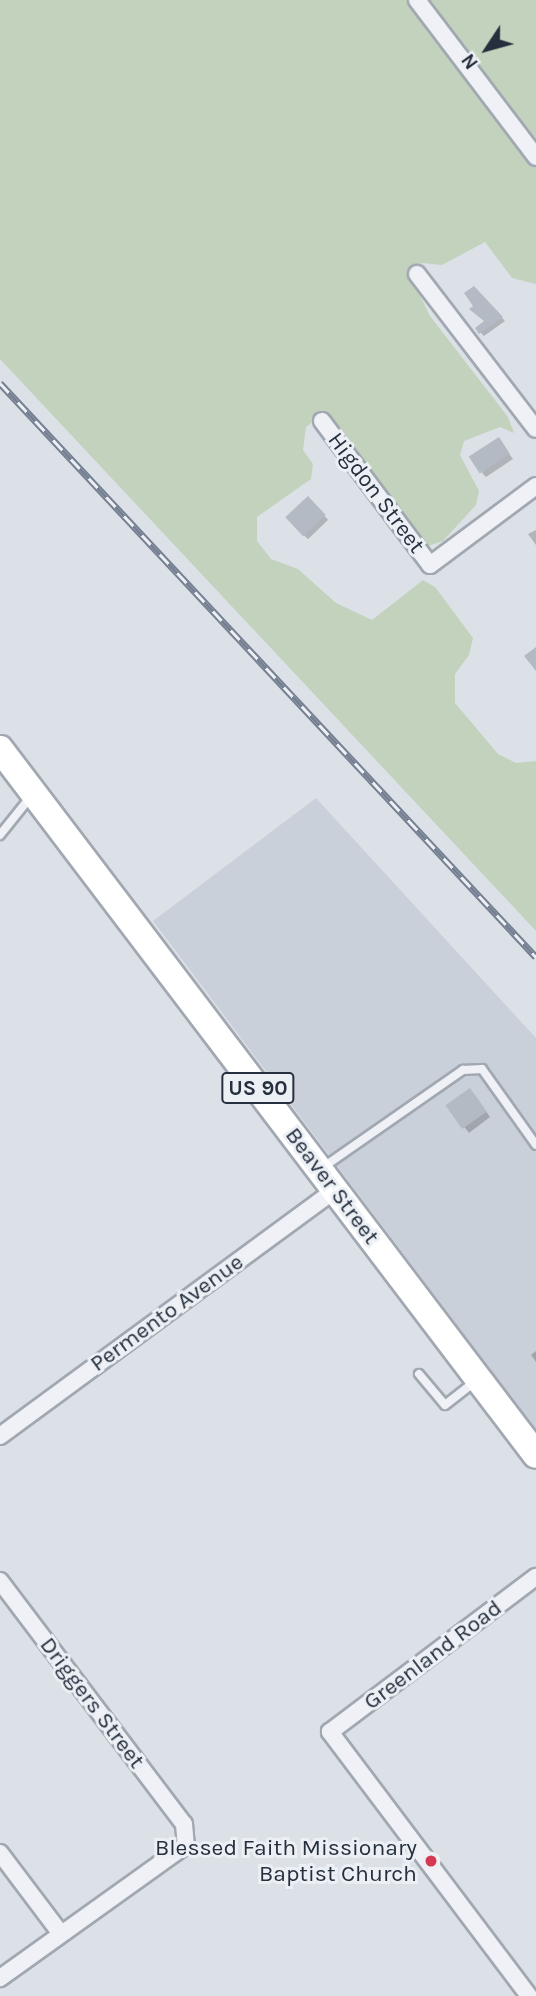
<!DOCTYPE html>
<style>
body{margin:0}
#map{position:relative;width:536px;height:1996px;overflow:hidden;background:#dce1e7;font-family:Karla,sans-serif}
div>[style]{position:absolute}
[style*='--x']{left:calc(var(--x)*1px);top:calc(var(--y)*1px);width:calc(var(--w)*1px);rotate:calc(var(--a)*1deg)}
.built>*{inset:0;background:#cad0d9}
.green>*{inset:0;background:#c2d2bd}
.shadow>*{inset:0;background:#0003;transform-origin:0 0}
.building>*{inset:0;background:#b3bac4;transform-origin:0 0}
.roads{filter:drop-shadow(2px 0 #a1a8b1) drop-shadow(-2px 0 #a1a8b1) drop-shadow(0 2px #a1a8b1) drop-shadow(0 -2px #a1a8b1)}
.service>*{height:8px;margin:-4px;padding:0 4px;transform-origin:4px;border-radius:4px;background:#eff1f6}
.minor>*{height:16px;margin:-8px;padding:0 8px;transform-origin:8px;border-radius:8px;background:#eff1f6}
.primary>*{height:26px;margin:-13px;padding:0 13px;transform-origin:13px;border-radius:13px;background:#fff}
.rail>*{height:7px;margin-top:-3.5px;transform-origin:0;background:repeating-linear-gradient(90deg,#ecf0f5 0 13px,#758092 0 26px);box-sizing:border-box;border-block:2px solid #758092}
.dots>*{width:19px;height:19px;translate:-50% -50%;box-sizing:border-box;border:4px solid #ecf0f5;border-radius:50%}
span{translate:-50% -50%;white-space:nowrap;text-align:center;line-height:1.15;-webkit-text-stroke:6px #ecf0f5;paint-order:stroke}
.shield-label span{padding:2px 5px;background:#ecf0f5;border:2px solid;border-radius:5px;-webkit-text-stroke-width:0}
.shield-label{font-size:21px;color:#252f3e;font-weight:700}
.street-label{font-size:23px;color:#252f3e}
.poi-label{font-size:23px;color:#252f3e}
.right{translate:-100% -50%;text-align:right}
.north{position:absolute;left:452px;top:14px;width:70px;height:70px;-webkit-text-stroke:5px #ecf0f5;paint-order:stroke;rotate:234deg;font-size:19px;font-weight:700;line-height:28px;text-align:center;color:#252f3e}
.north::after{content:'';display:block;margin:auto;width:24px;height:32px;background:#252f3e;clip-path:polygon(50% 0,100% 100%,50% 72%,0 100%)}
</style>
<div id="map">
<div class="built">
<i style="clip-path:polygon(316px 798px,536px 1038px,536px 1430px,153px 921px)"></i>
</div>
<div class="green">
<i style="clip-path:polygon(0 0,536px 0,536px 284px,512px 278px,485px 242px,442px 265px,422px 263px,407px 269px,430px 316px,508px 417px,514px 433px,500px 427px,464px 441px,460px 455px,479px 491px,476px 505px,443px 541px,422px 548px,325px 412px,306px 427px,303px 450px,313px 464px,311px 479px,257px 517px,257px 541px,271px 559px,298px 569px,336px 603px,372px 620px,423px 580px,435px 587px,473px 638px,469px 655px,455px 674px,455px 703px,498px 754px,516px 763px,536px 761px,536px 931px,0 359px)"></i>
</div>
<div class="shadow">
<i style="clip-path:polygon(474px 288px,505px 321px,484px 336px,480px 332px,486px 321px)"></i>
<i style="clip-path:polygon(502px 444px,513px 459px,486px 477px,482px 473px)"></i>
<i style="left:308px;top:499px;width:29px;height:28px;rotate:46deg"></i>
<i style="clip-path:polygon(536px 530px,536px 545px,528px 534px)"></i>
<i style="clip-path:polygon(474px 1094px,490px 1117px,469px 1133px,448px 1106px)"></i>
<i style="clip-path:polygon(536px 1351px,536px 1362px,531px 1355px)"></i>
</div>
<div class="building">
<i style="clip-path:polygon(474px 286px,503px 317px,479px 334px,475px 328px,484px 321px,469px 309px,473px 306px,464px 293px)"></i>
<i style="left:499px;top:437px;width:20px;height:36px;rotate:57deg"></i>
<i style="left:308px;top:496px;width:26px;height:31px;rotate:47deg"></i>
<i style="clip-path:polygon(536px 647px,536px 671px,524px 656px)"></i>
<i style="left:470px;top:1088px;width:29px;height:30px;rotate:55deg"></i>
</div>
<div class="roads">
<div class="service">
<i style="--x:0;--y:835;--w:51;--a:-51.3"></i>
<i style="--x:322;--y:1168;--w:172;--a:-34.8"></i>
<i style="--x:463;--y:1070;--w:19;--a:-3"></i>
<i style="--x:482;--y:1069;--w:93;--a:54.6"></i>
<i style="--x:419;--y:1374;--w:40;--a:50"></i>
<i style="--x:445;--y:1405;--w:39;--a:-38"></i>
</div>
<div class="minor">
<i style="--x:417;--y:0;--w:197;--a:52.8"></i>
<i style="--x:417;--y:274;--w:195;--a:52.5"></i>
<i style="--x:322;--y:421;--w:180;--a:53.1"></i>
<i style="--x:430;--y:565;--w:132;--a:-36.7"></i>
<i style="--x:0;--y:1436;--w:416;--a:-36.3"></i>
<i style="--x:0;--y:1581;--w:305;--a:52.9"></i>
<i style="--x:184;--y:1824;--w:21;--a:85"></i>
<i style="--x:186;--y:1845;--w:229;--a:144.4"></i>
<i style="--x:0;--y:1853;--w:101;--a:53"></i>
<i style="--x:529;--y:1996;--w:331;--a:-127"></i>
<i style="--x:330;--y:1732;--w:258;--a:-37"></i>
</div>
<div class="primary">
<i style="--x:0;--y:749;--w:886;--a:52.79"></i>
</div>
</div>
<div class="rail">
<i style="--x:0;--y:383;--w:785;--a:46.96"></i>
</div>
<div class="dots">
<i style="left:431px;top:1861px;background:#d53952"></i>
</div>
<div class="shield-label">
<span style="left:258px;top:1088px">US 90</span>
</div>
<div class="street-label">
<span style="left:376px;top:493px;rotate:53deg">Higdon Street</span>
<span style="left:332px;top:1186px;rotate:53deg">Beaver Street</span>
<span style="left:167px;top:1313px;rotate:-36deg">Permento Avenue</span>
<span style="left:433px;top:1655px;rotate:-37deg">Greenland Road</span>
<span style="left:92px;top:1703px;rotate:53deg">Driggers Street</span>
</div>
<div class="poi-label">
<span class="right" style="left:417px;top:1861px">Blessed Faith Missionary<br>Baptist Church</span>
</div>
<div class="north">N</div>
</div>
